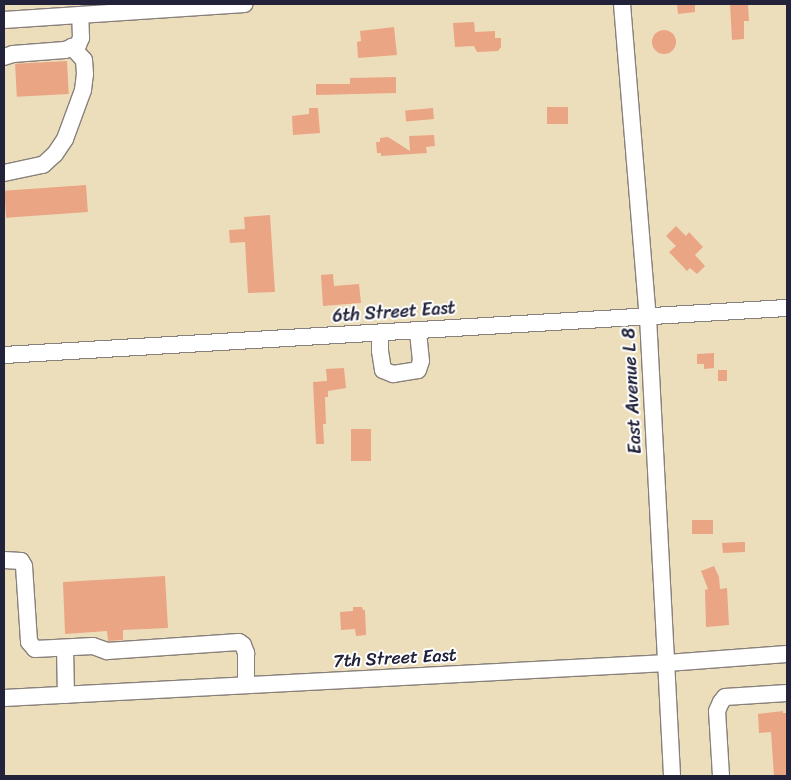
<!DOCTYPE html>
<style>
body{margin:0}
#map{position:relative;width:791px;height:780px;overflow:hidden;background:#eddebb;font-family:Sriracha,sans-serif}
div>[style]{position:absolute}
[style*='--x']{left:calc(var(--x)*1px);top:calc(var(--y)*1px);width:calc(var(--w)*1px);rotate:calc(var(--a)*1deg)}
.building>*{inset:0;background:#eaa585;transform-origin:0 0}
.round{border-radius:50%}
.roads{filter:drop-shadow(1px 0 #88807b) drop-shadow(-1px 0 #88807b) drop-shadow(0 1px #88807b) drop-shadow(0 -1px #88807b)}
.minor>*{height:16px;margin:-8px;padding:0 8px;transform-origin:8px;border-radius:8px;background:#fff}
span{translate:-50% -50%;white-space:nowrap;text-align:center;line-height:1.15;-webkit-text-stroke:4px #fff;paint-order:stroke}
.street-label{font-size:18px;color:#22223b}
.frame{position:absolute;inset:0;border:5px solid #22223b;pointer-events:none}
</style>
<div id="map">
<div class="building">
<i style="clip-path:polygon(677px 4px,695px 4px,695px 12px,678px 14px)"></i>
<i style="clip-path:polygon(730px 4px,748px 4px,749px 21px,744px 21px,744px 39px,732px 40px)"></i>
<i style="clip-path:polygon(474px 22px,475px 32px,495px 31px,495px 38px,501px 38px,501px 47px,498px 51px,477px 52px,474px 46px,455px 47px,453px 23px)"></i>
<i style="clip-path:polygon(394px 27px,397px 55px,358px 58px,357px 42px,361px 41px,360px 31px)"></i>
<i class="round" style="left:652px;top:30px;width:24px;height:24px"></i>
<i style="left:67px;top:61px;width:33px;height:52px;rotate:87deg"></i>
<i style="clip-path:polygon(396px 77px,396px 93px,316px 95px,316px 84px,350px 84px,350px 78px)"></i>
<i style="left:547px;top:107px;width:21px;height:17px"></i>
<i style="clip-path:polygon(309px 108px,318px 108px,320px 133px,293px 135px,292px 116px,309px 114px)"></i>
<i style="left:433px;top:108px;width:11px;height:28px;rotate:85deg"></i>
<i style="clip-path:polygon(434px 135px,435px 146px,426px 147px,427px 153px,381px 156px,381px 153px,377px 153px,376px 142px,380px 142px,380px 138px,388px 137px,410px 151px,409px 136px)"></i>
<i style="left:86px;top:185px;width:27px;height:82px;rotate:86deg"></i>
<i style="clip-path:polygon(270px 215px,275px 292px,248px 293px,245px 242px,230px 243px,229px 230px,245px 229px,244px 217px)"></i>
<i style="clip-path:polygon(676px 226px,686px 236px,689px 232px,703px 247px,695px 255px,705px 266px,697px 274px,690px 268px,687px 271px,669px 252px,676px 246px,666px 236px)"></i>
<i style="clip-path:polygon(333px 274px,334px 286px,359px 284px,361px 303px,323px 306px,321px 275px)"></i>
<i style="clip-path:polygon(714px 353px,714px 368px,704px 369px,704px 364px,697px 364px,697px 354px)"></i>
<i style="clip-path:polygon(344px 368px,346px 388px,328px 391px,328px 397px,325px 397px,326px 424px,323px 424px,324px 444px,316px 444px,313px 382px,327px 381px,326px 369px)"></i>
<i style="left:718px;top:370px;width:9px;height:11px"></i>
<i style="left:371px;top:429px;width:32px;height:20px;rotate:90deg"></i>
<i style="left:713px;top:520px;width:14px;height:21px;rotate:90deg"></i>
<i style="clip-path:polygon(741px 542px,745px 542px,745px 552px,723px 553px,722px 543px)"></i>
<i style="clip-path:polygon(714px 566px,719px 577px,720px 589px,727px 588px,729px 625px,706px 627px,705px 590px,708px 589px,701px 571px)"></i>
<i style="clip-path:polygon(165px 576px,168px 628px,123px 630px,123px 640px,108px 641px,107px 631px,65px 634px,63px 582px)"></i>
<i style="clip-path:polygon(353px 607px,362px 607px,363px 610px,365px 610px,366px 635px,356px 636px,355px 629px,341px 630px,340px 612px,353px 611px)"></i>
<i style="clip-path:polygon(783px 711px,783px 713px,787px 713px,787px 776px,774px 776px,771px 732px,759px 733px,758px 714px)"></i>
</div>
<div class="roads">
<div class="minor">
<i style="--x:622;--y:4;--w:314;--a:85.3"></i>
<i style="--x:648;--y:317;--w:460;--a:87"></i>
<i style="--x:4;--y:20;--w:241;--a:-3.8"></i>
<i style="--x:4;--y:57;--w:9;--a:-18"></i>
<i style="--x:13;--y:54;--w:52;--a:-4.4"></i>
<i style="--x:65;--y:50;--w:14;--a:-21"></i>
<i style="--x:78;--y:45;--w:8;--a:-67"></i>
<i style="--x:81;--y:38;--w:23;--a:-92"></i>
<i style="--x:4;--y:173;--w:40;--a:-12"></i>
<i style="--x:43;--y:165;--w:16;--a:-43"></i>
<i style="--x:55;--y:154;--w:18;--a:-56"></i>
<i style="--x:65;--y:139;--w:52;--a:-69.8"></i>
<i style="--x:83;--y:90;--w:16;--a:-83"></i>
<i style="--x:85;--y:74;--w:14;--a:-94"></i>
<i style="--x:84;--y:60;--w:18;--a:-133"></i>
<i style="--x:380;--y:333;--w:18;--a:90"></i>
<i style="--x:380;--y:351;--w:19;--a:81"></i>
<i style="--x:383;--y:370;--w:11;--a:22"></i>
<i style="--x:393;--y:374;--w:25;--a:-9"></i>
<i style="--x:418;--y:370;--w:9;--a:-72"></i>
<i style="--x:421;--y:361;--w:30;--a:-96"></i>
<i style="--x:4;--y:355;--w:784;--a:-3.44"></i>
<i style="--x:4;--y:560;--w:17;--a:3"></i>
<i style="--x:21;--y:561;--w:6;--a:59"></i>
<i style="--x:24;--y:566;--w:76;--a:86.2"></i>
<i style="--x:29;--y:642;--w:9;--a:49"></i>
<i style="--x:35;--y:649;--w:58;--a:-3"></i>
<i style="--x:93;--y:646;--w:15;--a:20"></i>
<i style="--x:107;--y:651;--w:132;--a:-3.9"></i>
<i style="--x:239;--y:642;--w:5;--a:37"></i>
<i style="--x:243;--y:645;--w:9;--a:69"></i>
<i style="--x:246;--y:653;--w:32;--a:90"></i>
<i style="--x:65;--y:648;--w:47;--a:88.8"></i>
<i style="--x:4;--y:698;--w:664;--a:-3.02"></i>
<i style="--x:667;--y:663;--w:120;--a:-4.3"></i>
<i style="--x:721;--y:776;--w:65;--a:-93.5"></i>
<i style="--x:717;--y:711;--w:10;--a:-66"></i>
<i style="--x:721;--y:702;--w:6;--a:-51"></i>
<i style="--x:725;--y:697;--w:62;--a:-3.7"></i>
</div>
</div>
<div class="street-label">
<span style="left:394px;top:312px;rotate:-4deg">6th Street East</span>
<span style="left:632px;top:391px;rotate:-93deg">East Avenue L 8</span>
<span style="left:395px;top:658px;rotate:-3deg">7th Street East</span>
</div>
<div class="frame"></div>
</div>
